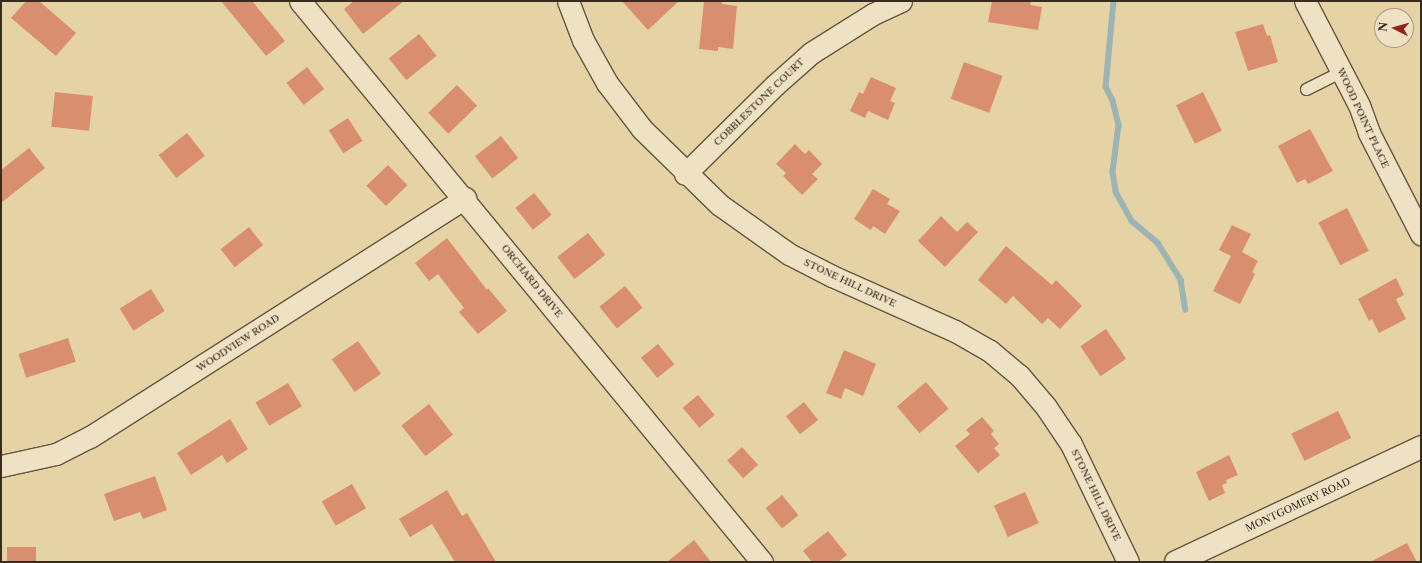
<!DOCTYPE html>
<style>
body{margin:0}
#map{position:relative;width:1422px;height:563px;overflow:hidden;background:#e6d3a5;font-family:"Libre Caslon Text",serif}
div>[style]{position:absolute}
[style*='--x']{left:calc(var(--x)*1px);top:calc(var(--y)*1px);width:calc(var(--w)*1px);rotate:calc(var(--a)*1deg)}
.stream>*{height:5.5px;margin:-2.75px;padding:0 2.75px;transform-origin:2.75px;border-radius:2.75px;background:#9bb5b2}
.building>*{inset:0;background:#d98f6f;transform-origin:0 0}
.roads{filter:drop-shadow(1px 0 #645640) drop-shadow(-1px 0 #645640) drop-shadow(0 1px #645640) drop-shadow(0 -1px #645640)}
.service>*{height:11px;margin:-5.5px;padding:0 5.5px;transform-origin:5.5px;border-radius:5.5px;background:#efe2c4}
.minor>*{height:21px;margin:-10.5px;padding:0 10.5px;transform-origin:10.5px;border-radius:10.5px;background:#efe2c4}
.secondary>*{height:22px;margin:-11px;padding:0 11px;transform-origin:11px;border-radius:11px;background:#efe2c4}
span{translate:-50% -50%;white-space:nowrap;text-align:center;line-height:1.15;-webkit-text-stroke:4px #efe2c4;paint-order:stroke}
.street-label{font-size:10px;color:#382c1f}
.frame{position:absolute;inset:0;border:2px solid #382c1f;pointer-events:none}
.north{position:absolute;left:1374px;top:8px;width:40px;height:40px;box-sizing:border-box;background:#efe2c4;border:1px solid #a69982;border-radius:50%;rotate:276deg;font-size:11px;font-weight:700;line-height:16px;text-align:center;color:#382c1f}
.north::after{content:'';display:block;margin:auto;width:14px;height:18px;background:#8f2418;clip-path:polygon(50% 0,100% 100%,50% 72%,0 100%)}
</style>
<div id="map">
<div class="stream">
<i style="--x:1114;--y:1;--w:86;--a:95.3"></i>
<i style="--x:1106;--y:87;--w:16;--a:63"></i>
<i style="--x:1113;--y:101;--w:25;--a:76"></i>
<i style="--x:1119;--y:125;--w:47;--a:97.3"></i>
<i style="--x:1113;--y:172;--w:20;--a:81"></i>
<i style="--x:1116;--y:192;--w:33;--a:61"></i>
<i style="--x:1132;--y:221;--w:34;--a:40"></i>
<i style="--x:1158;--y:243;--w:44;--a:58.1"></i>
<i style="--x:1181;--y:280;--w:30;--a:81"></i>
</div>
<div class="building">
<i style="clip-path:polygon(26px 1px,39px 1px,76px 33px,56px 56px,11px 18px)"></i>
<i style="clip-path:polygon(221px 1px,252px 1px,285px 41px,266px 56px)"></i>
<i style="clip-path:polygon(354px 1px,404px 1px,363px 34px,344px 9px)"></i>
<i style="clip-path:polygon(622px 1px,679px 1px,648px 30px)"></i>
<i style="clip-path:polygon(704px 1px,722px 1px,722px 4px,737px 6px,733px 49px,718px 47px,718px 51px,699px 49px)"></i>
<i style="clip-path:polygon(992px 1px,1031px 1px,1030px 5px,1042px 7px,1038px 30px,988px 22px)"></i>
<i style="clip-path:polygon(1263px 24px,1267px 36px,1270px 35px,1278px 62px,1248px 71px,1235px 32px)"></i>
<i style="left:419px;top:34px;width:28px;height:39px;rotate:51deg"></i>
<i style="left:964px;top:62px;width:41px;height:39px;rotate:20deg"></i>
<i style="left:307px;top:67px;width:28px;height:26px;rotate:52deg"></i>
<i style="clip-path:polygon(871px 77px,896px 88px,890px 101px,895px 103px,888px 120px,868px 111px,865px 118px,850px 111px,859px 92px,863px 94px)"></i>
<i style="left:457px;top:85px;width:29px;height:40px;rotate:46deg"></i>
<i style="left:55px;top:92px;width:38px;height:35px;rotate:6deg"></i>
<i style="left:1203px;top:92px;width:43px;height:30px;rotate:64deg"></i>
<i style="left:348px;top:118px;width:27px;height:23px;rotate:57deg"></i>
<i style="clip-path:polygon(1310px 129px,1333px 171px,1308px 184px,1305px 179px,1297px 183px,1278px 146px)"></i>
<i style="left:187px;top:133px;width:29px;height:36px;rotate:52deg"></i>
<i style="left:501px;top:136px;width:28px;height:33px;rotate:52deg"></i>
<i style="clip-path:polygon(795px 144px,805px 154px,809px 150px,822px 164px,812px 174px,818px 179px,802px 195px,783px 176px,786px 173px,776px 164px)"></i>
<i style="clip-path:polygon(29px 148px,45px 168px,1px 203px,1px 170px)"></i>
<i style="left:388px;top:165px;width:28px;height:30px;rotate:46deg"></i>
<i style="clip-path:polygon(873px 189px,890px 199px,887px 204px,900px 211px,885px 234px,873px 226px,871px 230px,854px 219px)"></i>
<i style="left:534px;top:193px;width:28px;height:24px;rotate:51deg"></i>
<i style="left:1347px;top:208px;width:48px;height:32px;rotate:63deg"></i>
<i style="clip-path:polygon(941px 216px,957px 232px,967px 222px,978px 232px,945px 267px,918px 241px)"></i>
<i style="clip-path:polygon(1232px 225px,1251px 234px,1242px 252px,1258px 261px,1252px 272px,1255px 274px,1240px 304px,1213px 291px,1231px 256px,1219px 250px)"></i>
<i style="left:249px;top:227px;width:23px;height:36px;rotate:52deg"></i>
<i style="left:588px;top:233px;width:28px;height:39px;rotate:52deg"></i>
<i style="clip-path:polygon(447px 238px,487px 290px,488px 288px,507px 311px,478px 334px,459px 312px,464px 308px,438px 274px,429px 281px,415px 263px)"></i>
<i style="clip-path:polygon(1006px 246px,1052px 285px,1056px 280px,1082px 306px,1060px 329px,1048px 318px,1042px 324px,1013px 296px,1006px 304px,978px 280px)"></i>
<i style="clip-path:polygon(1396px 278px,1404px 295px,1396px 299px,1406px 319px,1379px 333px,1372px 319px,1369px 321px,1358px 299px)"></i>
<i style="left:625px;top:286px;width:28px;height:33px;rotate:51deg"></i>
<i style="left:151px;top:289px;width:26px;height:37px;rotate:58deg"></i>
<i style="left:1106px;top:329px;width:36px;height:31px;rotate:56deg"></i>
<i style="left:68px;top:338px;width:25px;height:52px;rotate:72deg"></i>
<i style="left:358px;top:341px;width:40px;height:32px;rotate:55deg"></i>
<i style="left:658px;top:344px;width:26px;height:22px;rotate:51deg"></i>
<i style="clip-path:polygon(844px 350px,876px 364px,863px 396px,845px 388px,841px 399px,826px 393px)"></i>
<i style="left:926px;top:382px;width:35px;height:38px;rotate:50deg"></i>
<i style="left:288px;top:383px;width:27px;height:38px;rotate:59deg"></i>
<i style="left:698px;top:395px;width:26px;height:20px;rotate:50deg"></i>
<i style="left:804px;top:402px;width:23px;height:23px;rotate:52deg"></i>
<i style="left:429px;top:404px;width:39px;height:35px;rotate:52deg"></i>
<i style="left:1338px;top:411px;width:30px;height:52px;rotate:64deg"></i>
<i style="clip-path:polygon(982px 417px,994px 431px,991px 434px,999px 444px,994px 448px,1000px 455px,978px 473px,955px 446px,970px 434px,966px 430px)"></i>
<i style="clip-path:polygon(230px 419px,248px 449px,227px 463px,222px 455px,191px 475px,177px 453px)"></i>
<i style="left:742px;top:447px;width:24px;height:20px;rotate:48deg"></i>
<i style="clip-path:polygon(1229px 455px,1238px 475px,1226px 480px,1227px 483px,1222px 485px,1225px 493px,1209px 501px,1196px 472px)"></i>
<i style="clip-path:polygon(155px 476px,167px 510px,143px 519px,140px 512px,114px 521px,104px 494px)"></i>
<i style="left:352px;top:484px;width:28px;height:35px;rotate:60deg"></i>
<i style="clip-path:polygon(447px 490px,462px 516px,467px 513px,496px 562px,455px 562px,432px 524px,410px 537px,399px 519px)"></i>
<i style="left:1025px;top:492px;width:34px;height:34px;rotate:66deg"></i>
<i style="left:782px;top:495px;width:26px;height:21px;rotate:51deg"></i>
<i style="clip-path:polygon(828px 531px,847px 555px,838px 562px,812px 562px,803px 551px)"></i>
<i style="clip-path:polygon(694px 540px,711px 562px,667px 562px)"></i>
<i style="clip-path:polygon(1407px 543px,1417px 562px,1370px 562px)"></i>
<i style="left:36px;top:547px;width:15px;height:29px;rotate:90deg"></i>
</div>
<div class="roads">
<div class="service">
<i style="--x:1306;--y:89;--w:40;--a:-26.6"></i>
</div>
<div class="minor">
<i style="--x:300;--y:1;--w:727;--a:50.53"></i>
<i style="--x:568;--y:1;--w:42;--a:69"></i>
<i style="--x:583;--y:40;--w:49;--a:60.8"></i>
<i style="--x:607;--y:83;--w:58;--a:52.7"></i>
<i style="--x:642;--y:129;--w:109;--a:44.3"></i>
<i style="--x:720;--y:205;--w:85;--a:35.4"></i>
<i style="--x:789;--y:254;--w:48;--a:27.1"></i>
<i style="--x:832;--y:276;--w:135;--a:24.1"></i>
<i style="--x:955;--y:331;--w:40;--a:29.7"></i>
<i style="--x:990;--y:351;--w:38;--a:40"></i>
<i style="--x:1019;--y:375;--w:42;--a:49.8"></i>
<i style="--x:1046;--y:407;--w:45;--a:56"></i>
<i style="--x:1071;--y:444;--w:131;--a:64.2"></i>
<i style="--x:1305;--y:1;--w:117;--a:62.6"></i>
<i style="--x:1359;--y:105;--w:30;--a:70"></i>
<i style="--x:1369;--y:133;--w:114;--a:62.8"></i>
<i style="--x:685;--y:174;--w:127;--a:-44.7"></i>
<i style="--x:775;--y:85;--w:48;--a:-41.6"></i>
<i style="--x:811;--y:53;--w:73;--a:-32.2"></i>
<i style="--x:873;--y:14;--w:31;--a:-25"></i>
<i style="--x:1;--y:466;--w:56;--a:-12.3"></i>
<i style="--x:56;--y:454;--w:38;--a:-27"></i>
<i style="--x:90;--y:437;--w:445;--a:-32.5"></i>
</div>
<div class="secondary">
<i style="--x:1176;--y:562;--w:271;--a:-25.1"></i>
</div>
</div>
<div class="street-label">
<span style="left:759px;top:102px;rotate:-44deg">COBBLESTONE COURT</span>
<span style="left:1363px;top:118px;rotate:65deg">WOOD POINT PLACE</span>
<span style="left:532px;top:281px;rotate:51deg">ORCHARD DRIVE</span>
<span style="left:850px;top:283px;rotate:25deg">STONE HILL DRIVE</span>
<span style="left:238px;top:343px;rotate:-33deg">WOODVIEW ROAD</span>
<span style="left:1096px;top:495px;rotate:64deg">STONE HILL DRIVE</span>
<span style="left:1298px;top:505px;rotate:-25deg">MONTGOMERY ROAD</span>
</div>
<div class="frame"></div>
<div class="north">N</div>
</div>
